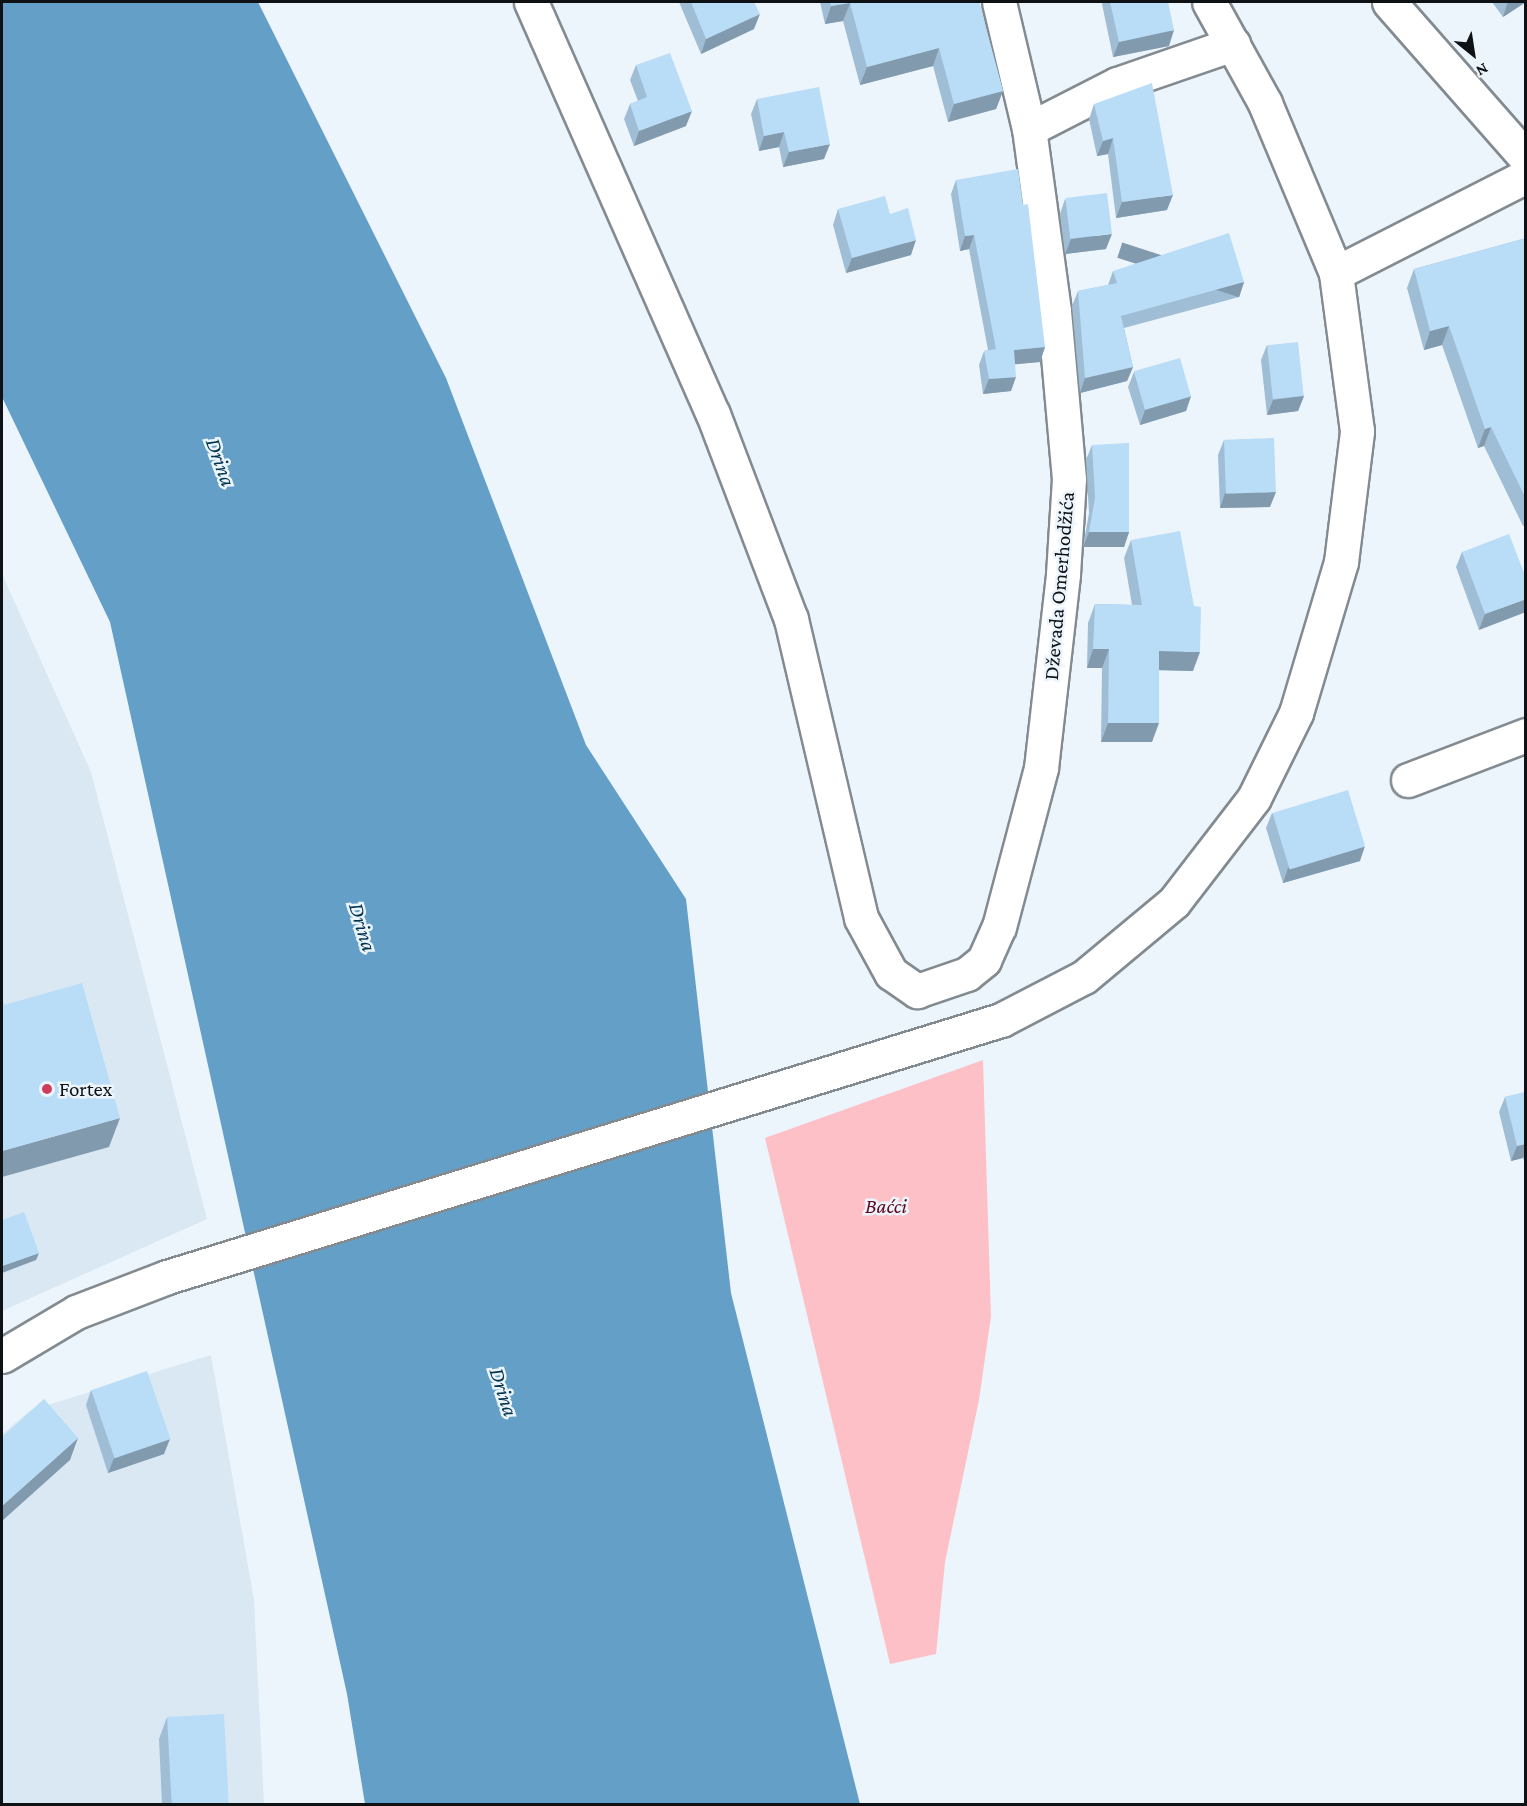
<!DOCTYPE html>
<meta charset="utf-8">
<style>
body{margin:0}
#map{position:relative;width:1527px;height:1806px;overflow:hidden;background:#edf5fc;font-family:"Crimson Pro",serif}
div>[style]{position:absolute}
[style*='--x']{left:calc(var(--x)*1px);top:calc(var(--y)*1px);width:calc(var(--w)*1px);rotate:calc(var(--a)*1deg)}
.built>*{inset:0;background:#d9e8f3}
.green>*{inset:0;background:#fdc0c6}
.water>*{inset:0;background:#649fc8}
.roads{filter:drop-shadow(2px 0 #838b91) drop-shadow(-2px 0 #838b91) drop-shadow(0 2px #838b91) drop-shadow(0 -2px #838b91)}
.street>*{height:33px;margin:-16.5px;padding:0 16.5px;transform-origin:16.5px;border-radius:16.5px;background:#fff}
.secondary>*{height:33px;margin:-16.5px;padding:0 16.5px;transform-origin:16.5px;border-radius:16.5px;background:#fff}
.primary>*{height:33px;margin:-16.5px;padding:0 16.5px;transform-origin:16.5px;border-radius:16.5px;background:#fff}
.wall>*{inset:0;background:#9fbdd4}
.shaded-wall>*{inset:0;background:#829aad;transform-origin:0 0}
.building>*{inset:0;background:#b9dcf7;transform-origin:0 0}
.dots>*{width:16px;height:16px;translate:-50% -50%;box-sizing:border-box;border:3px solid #edf5fc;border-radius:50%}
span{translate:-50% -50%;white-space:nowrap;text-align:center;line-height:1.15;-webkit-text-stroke:5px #edf5fc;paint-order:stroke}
.street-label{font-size:21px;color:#0f1214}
.poi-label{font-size:21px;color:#0f1214}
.left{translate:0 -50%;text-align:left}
.park-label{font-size:21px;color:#5e0820;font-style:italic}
.water-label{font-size:22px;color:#023450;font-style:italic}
.frame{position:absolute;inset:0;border:3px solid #0f1214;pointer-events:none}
.north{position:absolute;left:1443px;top:24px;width:60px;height:60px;-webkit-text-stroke:4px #edf5fc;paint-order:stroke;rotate:150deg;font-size:16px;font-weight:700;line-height:24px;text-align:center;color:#0f1214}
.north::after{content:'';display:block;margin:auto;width:21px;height:27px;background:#0f1214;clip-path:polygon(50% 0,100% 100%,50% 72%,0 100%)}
</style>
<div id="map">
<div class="built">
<i style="clip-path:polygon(2px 574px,91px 772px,207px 1219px,2px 1311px)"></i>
<i style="clip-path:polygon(211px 1355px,254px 1600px,264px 1804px,2px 1804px,2px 1434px,31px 1410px)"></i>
</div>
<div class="green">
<i style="clip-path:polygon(983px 1060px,991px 1316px,979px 1400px,945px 1562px,936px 1654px,890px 1664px,765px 1138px)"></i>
</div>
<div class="water">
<i style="clip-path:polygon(2px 2px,258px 2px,446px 378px,586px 745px,686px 899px,731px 1293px,860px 1804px,365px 1804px,347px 1694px,110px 622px,2px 397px)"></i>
</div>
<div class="roads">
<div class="street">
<i style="--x:531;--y:2;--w:450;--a:66.2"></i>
<i style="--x:713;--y:414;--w:219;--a:69.2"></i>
<i style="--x:791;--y:619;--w:307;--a:76.8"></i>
<i style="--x:861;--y:918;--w:63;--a:61.4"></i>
<i style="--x:891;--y:973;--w:32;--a:35"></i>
<i style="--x:917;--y:991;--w:53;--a:-18.8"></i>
<i style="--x:967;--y:974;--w:22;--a:-39"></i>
<i style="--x:984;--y:960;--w:36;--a:-66"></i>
<i style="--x:999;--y:927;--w:164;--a:-75.2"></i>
<i style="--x:1041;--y:768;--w:195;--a:-83.5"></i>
<i style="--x:1063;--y:574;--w:95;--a:-86.4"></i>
<i style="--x:1069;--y:479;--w:169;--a:-95.1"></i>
<i style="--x:1054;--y:311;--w:184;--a:-97.8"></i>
<i style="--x:1029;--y:129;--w:130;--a:-103.3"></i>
<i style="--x:1029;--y:129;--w:99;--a:-27.1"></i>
<i style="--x:1117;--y:84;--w:123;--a:-19"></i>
<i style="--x:1408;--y:780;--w:126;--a:-20.9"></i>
</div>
<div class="secondary">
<i style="--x:1336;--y:273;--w:213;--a:-27"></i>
<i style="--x:2;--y:1356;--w:86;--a:-30.7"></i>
<i style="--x:76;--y:1312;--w:97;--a:-21"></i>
<i style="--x:167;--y:1277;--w:873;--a:-17.13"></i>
<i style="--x:1001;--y:1020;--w:93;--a:-27.4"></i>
<i style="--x:1084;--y:977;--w:117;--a:-39.8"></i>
<i style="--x:1174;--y:902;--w:131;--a:-52.4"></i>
<i style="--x:1254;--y:798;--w:95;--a:-63.7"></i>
<i style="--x:1296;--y:713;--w:158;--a:-73.4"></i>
<i style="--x:1341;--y:562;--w:132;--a:-83"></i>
<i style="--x:1357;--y:431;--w:159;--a:-97.6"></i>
<i style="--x:1336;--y:273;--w:184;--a:-112.7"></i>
<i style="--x:1265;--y:103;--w:115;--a:-119"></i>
</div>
<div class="primary">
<i style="--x:1389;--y:2;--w:208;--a:48.7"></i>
</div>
</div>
<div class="wall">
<i style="clip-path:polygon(679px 2px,754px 2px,754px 29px,701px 54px)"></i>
<i style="clip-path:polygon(820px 2px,979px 2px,1003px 91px,996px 109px,948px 122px,933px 66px,860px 85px,843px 21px,825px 24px)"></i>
<i style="clip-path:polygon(1103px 2px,1168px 2px,1169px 46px,1113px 57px,1102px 4px)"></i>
<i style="clip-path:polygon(1492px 2px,1526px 2px,1503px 17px)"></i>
<i style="clip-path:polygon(636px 65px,686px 126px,634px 146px,624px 119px,630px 104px,638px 101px,630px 80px)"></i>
<i style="clip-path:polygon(757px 99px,824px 159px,783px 167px,779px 147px,759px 151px,751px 114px)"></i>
<i style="clip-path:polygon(1094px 104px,1167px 210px,1116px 218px,1108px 154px,1097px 156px,1089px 119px)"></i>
<i style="clip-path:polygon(956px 180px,1045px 347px,1040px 362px,1015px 364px,1011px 391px,983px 394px,979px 365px,984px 351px,988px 350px,969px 249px,960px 251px,951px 194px)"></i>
<i style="clip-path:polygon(1065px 199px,1106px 249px,1065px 254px,1060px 214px)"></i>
<i style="clip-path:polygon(838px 209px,890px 214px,911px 255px,846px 273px,833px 225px)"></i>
<i style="clip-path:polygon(1526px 238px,1526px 525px,1523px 526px,1484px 446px,1478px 448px,1442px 345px,1424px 350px,1407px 288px,1414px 269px)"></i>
<i style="clip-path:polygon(1113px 271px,1244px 282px,1239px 297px,1124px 328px,1133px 367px,1127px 381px,1080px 393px,1072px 306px,1078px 291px,1108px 285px)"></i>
<i style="clip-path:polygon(1267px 345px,1304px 396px,1298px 411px,1267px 415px,1261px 360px)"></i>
<i style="clip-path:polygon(1134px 372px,1191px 396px,1186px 411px,1140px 425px,1128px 387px)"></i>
<i style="clip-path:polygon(1224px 440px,1270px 507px,1220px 508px,1218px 455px)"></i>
<i style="clip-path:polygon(1092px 445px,1129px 532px,1124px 547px,1083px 547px,1089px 513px,1086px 460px)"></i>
<i style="clip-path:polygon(1131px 540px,1193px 671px,1159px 670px,1152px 742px,1101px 742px,1102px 668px,1087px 668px,1088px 623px,1095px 604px,1132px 605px,1124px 558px)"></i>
<i style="clip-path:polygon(1462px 552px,1526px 578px,1479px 630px,1456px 567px)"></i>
<i style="clip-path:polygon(1272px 813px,1360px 861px,1283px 883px,1266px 828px)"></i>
<i style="clip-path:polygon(1526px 1092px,1526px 1166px,1523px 1158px,1511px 1161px,1499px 1112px,1505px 1097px)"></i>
<i style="clip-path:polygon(91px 1390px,164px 1454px,108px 1473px,86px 1405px)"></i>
<i style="clip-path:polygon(167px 1717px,228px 1804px,162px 1804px,159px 1739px)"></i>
</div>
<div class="shaded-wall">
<i style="clip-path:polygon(1508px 2px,1526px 2px,1503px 17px)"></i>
<i style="clip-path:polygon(850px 3px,843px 21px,825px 24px,831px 6px)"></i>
<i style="clip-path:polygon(760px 14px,754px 29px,701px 54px,706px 39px)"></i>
<i style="clip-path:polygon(1174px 30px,1169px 46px,1113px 57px,1119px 42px)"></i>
<i style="clip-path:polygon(939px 48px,933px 66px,860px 85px,867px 67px)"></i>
<i style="clip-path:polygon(1003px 91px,996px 109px,948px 122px,954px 104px)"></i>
<i style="clip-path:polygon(692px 111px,686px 126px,634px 146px,639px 131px)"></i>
<i style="clip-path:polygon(784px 132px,779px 147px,759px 151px,764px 136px)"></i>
<i style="clip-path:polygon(1113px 138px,1108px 154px,1097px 156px,1103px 141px)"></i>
<i style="clip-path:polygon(830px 144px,824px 159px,783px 167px,789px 152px)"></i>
<i style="clip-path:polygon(1173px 195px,1167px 210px,1116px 218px,1122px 202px)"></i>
<i style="clip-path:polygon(1112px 234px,1106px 249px,1065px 254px,1071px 239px)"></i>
<i style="clip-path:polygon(974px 235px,969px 249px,960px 251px,965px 236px)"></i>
<i style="clip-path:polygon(916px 240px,911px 255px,846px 273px,852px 258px)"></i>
<i style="left:1244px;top:282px;width:16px;height:128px;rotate:108deg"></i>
<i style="clip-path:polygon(1449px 326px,1442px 345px,1424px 350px,1430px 331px)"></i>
<i style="clip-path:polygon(1045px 347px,1040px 362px,1008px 365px,1014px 350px)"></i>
<i style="clip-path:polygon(1133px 367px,1127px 381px,1080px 393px,1085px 378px)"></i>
<i style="clip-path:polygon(1016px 377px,1011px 391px,983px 394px,989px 379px)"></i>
<i style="clip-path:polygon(1191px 396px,1186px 411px,1140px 425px,1145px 410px)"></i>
<i style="clip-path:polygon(1304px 396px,1298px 411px,1267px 415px,1273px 400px)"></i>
<i style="clip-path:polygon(1491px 427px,1484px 446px,1478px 448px,1485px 429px)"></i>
<i style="clip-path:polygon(1276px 492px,1270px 507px,1220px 508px,1225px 493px)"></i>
<i style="clip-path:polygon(1089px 532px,1129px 532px,1124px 547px,1083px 547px)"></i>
<i style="clip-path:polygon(1526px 599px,1526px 612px,1479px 630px,1485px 614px)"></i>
<i style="clip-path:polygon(1093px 649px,1109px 649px,1102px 668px,1087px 668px)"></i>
<i style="clip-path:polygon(1159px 651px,1200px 652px,1193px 671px,1152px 670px)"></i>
<i style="clip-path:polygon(1108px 723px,1159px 723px,1152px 742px,1101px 742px)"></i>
<i style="clip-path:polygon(1365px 846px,1360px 861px,1283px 883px,1288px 868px)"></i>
<i style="clip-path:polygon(120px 1118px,109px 1147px,2px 1177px,2px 1151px)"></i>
<i style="clip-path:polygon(1526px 1144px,1526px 1152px,1523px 1158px,1511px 1161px,1517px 1146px)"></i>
<i style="clip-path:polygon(39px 1253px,36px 1260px,2px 1273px,2px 1266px)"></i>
<i style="clip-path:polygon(78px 1438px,70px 1460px,2px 1521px,2px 1506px)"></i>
<i style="clip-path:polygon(170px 1439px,164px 1454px,108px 1473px,114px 1458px)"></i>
</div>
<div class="building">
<i style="clip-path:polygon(691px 2px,754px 2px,760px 14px,706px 39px)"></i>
<i style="clip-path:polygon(830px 2px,979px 2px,1003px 91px,954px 104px,939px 48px,867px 67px,850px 3px,831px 6px)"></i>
<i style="clip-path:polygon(1110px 2px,1168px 2px,1174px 30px,1119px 42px)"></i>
<i style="clip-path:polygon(670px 53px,692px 111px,639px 131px,630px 104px,647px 97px,636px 65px)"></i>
<i style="clip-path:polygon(1152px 83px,1173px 195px,1122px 202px,1113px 138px,1103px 141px,1094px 104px)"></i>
<i style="clip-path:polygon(819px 87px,830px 144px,789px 152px,784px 132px,764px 136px,757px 99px)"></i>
<i style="clip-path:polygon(1018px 169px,1023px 205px,1028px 204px,1045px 347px,1014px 350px,1016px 377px,989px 379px,984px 351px,996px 349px,974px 235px,965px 236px,956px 180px)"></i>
<i style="left:1107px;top:193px;width:41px;height:42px;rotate:83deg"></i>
<i style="clip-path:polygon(885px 196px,890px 214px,908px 208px,916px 240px,852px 258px,838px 209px)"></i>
<i style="clip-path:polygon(1229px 233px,1244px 282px,1121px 316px,1133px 367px,1085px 378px,1078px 291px,1117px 283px,1113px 271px)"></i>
<i style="clip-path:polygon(1526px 238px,1526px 499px,1491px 427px,1485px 429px,1449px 326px,1430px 331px,1414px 269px)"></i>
<i style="left:1298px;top:342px;width:54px;height:31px;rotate:84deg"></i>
<i style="left:1180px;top:358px;width:40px;height:48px;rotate:74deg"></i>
<i style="left:1274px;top:438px;width:54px;height:50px;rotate:88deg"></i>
<i style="clip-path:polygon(1129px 443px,1129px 532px,1089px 532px,1095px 498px,1092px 445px)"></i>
<i style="clip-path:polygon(1180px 531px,1194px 606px,1201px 607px,1200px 652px,1159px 651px,1159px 723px,1108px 723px,1109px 649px,1093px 649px,1095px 604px,1142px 605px,1131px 540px)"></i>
<i style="clip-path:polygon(1509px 534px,1526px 578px,1526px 599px,1485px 614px,1462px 552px)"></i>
<i style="left:1348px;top:790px;width:59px;height:79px;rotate:73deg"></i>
<i style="clip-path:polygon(82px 983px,120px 1118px,2px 1151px,2px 995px,4px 1005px)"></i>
<i style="clip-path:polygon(1526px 1092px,1526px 1144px,1517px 1146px,1505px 1097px)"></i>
<i style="clip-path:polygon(24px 1212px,39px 1253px,2px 1266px,2px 1220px)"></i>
<i style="left:147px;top:1371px;width:72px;height:59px;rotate:71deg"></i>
<i style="clip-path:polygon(44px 1399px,78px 1438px,2px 1506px,2px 1437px)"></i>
<i style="left:224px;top:1714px;width:90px;height:57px;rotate:87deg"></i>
</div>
<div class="dots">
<i style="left:47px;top:1089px;background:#cd3d5b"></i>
</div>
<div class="street-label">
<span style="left:1059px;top:586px;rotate:-85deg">Dževada Omerhodžića</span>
</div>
<div class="poi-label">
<span class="left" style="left:59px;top:1089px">Fortex</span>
</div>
<div class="park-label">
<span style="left:886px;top:1206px">Baćci</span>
</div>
<div class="water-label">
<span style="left:221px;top:462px;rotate:70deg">Drina</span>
<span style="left:363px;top:927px;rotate:73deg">Drina</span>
<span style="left:504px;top:1392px;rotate:72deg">Drina</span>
</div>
<div class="frame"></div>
<div class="north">N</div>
</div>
